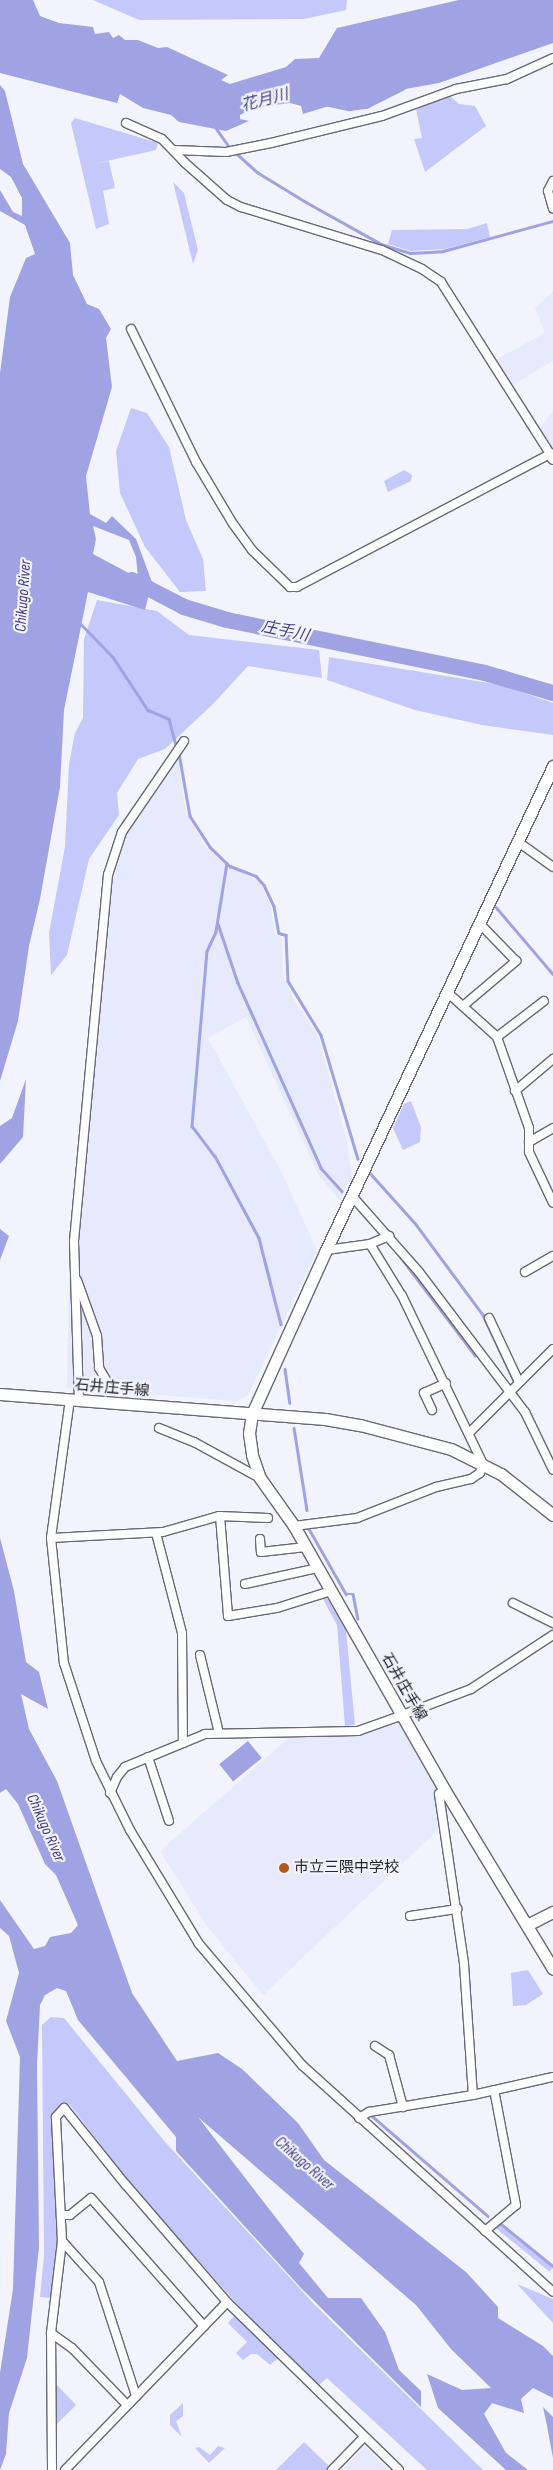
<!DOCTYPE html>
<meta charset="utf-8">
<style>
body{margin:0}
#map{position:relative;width:553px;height:2470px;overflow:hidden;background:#f2f3fd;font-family:"Sofia Sans Condensed","Noto Sans JP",sans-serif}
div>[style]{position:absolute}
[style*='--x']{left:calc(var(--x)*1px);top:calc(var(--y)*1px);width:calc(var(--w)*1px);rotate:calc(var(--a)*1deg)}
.built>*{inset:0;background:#e7e9fd}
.green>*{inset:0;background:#c4c8fb;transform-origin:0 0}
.water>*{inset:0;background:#9fa3e3;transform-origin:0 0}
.stream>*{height:2.5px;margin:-1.25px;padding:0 1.25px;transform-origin:1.25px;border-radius:1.25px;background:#9fa3e3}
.river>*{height:16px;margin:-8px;padding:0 8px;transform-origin:8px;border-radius:8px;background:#9fa3e3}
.roads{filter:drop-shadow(1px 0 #676978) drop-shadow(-1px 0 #676978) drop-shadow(0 1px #676978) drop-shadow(0 -1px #676978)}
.street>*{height:8px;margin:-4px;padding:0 4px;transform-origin:4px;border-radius:4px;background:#fff}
.secondary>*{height:11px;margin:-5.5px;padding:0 5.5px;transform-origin:5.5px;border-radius:5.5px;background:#fff}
.dots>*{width:14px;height:14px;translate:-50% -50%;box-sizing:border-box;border:2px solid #f2f3fd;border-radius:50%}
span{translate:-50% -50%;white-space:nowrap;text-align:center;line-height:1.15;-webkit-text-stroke:4.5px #f2f3fd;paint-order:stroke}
.street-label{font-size:15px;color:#26272e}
.poi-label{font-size:15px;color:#26272e}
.left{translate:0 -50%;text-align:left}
.water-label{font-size:16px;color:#403e89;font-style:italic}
</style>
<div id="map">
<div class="built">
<i style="clip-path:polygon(553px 291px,553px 361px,511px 386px,495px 360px,545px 333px,535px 308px)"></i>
<i style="clip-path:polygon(553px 411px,553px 453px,538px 430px)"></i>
<i style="clip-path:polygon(177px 756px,186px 813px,205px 846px,229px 866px,260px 882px,271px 908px,275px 935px,282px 937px,283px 975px,293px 998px,318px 1036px,347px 1142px,352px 1174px,340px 1201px,318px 1174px,246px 1017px,208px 1038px,283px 1175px,317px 1251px,248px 1395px,237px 1401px,67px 1388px,69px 1277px,75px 1176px,105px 877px,122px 821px)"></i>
<i style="clip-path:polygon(398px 1722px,436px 1790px,441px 1827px,263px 1995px,207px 1926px,160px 1851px,291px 1736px,360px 1735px)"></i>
<i style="clip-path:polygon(365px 2446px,388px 2470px,342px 2470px)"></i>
</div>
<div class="green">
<i style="clip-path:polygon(93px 0,347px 0,346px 10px,304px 19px,139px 20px)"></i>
<i style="clip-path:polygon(450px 96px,459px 104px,475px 106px,486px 126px,425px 172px,414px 139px,422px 138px,416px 109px)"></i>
<i style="clip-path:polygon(75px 118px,158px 143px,156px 150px,89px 165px,109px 161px,115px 188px,103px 191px,109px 224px,96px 229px,71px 123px)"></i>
<i style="clip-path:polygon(173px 182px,184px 193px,198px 250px,193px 264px)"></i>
<i style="clip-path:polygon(487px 223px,490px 237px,445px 249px,411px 251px,388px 244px,392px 230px,467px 229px)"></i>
<i style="clip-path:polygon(131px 408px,147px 413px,169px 447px,186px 520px,203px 559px,206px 591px,180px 592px,145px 547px,120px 493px,116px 451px)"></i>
<i style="clip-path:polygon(404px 470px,412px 475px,411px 481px,388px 492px,384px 481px)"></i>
<i style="clip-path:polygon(97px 600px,157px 611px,189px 635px,319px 650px,322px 678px,248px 666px,213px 704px,165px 749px,138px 759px,117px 793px,119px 815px,89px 859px,67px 955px,51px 975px,49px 933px,65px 847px,69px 764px,75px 733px,83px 718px,84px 639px)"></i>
<i style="clip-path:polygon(329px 657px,501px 685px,553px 703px,553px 735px,482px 725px,415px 710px,327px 680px)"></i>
<i style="clip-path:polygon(411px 1101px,421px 1127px,420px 1142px,403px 1150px,393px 1128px,404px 1104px)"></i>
<i style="clip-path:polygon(327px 1598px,346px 1630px,355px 1725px,345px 1726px,337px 1625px,323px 1599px)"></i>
<i style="clip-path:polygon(528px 1970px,543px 1994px,526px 2005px,513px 2006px,511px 1973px)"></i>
<i style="clip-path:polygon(51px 2017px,64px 2018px,165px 2142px,314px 2304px,483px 2470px,427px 2470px,327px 2378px,317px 2387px,236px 2303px,130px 2183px,69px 2104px,53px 2114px,58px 2244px,51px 2298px,40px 2297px,44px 2255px,42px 2025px)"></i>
<i style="left:499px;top:2223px;width:70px;height:6px;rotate:39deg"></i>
<i style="clip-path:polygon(517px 2284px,553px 2299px,553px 2323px)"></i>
<i style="clip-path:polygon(236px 2314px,280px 2357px,270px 2365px,257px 2354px,251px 2354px,243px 2360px,236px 2353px,247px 2342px,228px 2323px)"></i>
<i style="clip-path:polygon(54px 2382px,76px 2405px,52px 2429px)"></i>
<i style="clip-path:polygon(183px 2403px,183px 2416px,176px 2421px,182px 2437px,170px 2425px,170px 2415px)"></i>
<i style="clip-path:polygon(304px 2442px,331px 2468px,329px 2470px,276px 2470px)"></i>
<i style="clip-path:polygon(218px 2446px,225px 2448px,209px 2463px,195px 2448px,199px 2447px,210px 2455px)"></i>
</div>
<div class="water">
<i style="clip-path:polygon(0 0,33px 0,40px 16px,59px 23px,93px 27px,95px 34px,109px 32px,113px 38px,119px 35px,125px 40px,138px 40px,158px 48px,167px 47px,228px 75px,221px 80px,230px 84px,286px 67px,295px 59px,319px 58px,337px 28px,459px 0,553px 0,553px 43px,439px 83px,355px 98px,303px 114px,301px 106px,290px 103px,253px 108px,240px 115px,240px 119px,249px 121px,226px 131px,179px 122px,171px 115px,143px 108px,120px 94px,117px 103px,0 73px)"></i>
<i style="clip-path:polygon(evenodd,0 85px,5px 91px,23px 164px,70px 243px,73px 275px,87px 304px,99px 309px,111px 329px,106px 338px,112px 387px,86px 476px,90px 514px,106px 523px,112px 516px,136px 539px,152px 582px,145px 610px,88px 592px,64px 710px,60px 787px,40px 899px,29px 946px,18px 1021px,0 1081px,0 373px,10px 297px,26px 258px,35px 254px,25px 225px,0 211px,0 190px,13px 212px,22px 216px,22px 198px,11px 177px,0 169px,0 85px,93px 526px,129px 540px,136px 557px,138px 578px,93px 554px,96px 539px,93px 526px)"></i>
<i style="clip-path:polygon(26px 1079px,23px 1137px,0 1164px,0 1126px,12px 1118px)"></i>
<i style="clip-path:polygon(0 1229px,9px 1236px,0 1260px)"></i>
<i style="clip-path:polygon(0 1538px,14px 1591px,26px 1662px,39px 1672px,48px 1709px,21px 1694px,29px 1729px,57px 1781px,132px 1993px,177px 2061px,218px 2053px,242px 2069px,298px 2123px,324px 2160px,466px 2272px,498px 2307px,498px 2318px,543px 2346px,553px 2356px,553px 2398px,533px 2388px,521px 2399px,524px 2413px,492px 2403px,484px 2414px,506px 2453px,528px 2470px,506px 2470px,438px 2408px,427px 2374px,462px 2390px,491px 2388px,451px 2349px,416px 2305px,198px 2117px,304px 2254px,299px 2263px,328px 2298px,361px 2298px,385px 2332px,399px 2370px,421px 2391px,421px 2407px,301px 2288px,176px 2151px,176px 2137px,78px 2020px,66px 1991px,57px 1988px,45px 1995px,40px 2005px,37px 2065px,39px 2247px,27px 2358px,9px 2413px,6px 2454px,0 2470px,0 2373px,13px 2289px,20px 2057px,6px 2021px,19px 1973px,9px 1936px,0 1928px,0 1900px,34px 1949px,45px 1946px,50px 1937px,71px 1933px,78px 1925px,56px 1875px,45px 1864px,18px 1804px,6px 1789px,0 1793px)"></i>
<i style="left:248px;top:1741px;width:22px;height:37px;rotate:51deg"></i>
<i style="clip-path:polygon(543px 2407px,553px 2417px,553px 2458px,547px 2426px)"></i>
</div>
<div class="stream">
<i style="--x:216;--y:128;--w:21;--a:55"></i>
<i style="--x:236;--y:153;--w:28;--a:42"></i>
<i style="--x:257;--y:172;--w:57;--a:31.5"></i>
<i style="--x:306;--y:202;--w:86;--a:29.2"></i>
<i style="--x:381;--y:244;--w:30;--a:17"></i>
<i style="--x:410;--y:253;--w:33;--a:-3"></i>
<i style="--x:443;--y:251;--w:114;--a:-15.3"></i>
<i style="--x:81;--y:624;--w:46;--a:45.9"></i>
<i style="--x:113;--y:657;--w:64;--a:56.6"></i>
<i style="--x:148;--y:710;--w:23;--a:23"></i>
<i style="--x:169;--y:719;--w:30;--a:75"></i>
<i style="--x:179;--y:753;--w:64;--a:80.1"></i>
<i style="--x:190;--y:816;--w:37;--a:57"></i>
<i style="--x:210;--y:847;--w:28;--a:44"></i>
<i style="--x:230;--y:866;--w:28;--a:21"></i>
<i style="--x:256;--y:876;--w:12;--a:48"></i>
<i style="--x:264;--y:885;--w:23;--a:65"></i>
<i style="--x:274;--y:906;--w:27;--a:80"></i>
<i style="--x:279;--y:933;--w:7;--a:16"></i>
<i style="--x:286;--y:935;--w:46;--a:87.5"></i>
<i style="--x:288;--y:981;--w:63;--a:58.6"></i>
<i style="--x:321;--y:1035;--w:129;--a:73.4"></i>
<i style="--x:227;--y:863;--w:70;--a:99.1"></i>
<i style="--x:216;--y:932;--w:21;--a:115"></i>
<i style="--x:207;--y:951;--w:176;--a:94.9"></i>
<i style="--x:192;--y:1126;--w:38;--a:53"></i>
<i style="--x:215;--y:1156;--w:93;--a:61.8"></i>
<i style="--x:259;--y:1238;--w:89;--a:75.7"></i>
<i style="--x:496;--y:907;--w:88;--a:49.6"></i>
<i style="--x:218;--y:924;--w:62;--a:71.3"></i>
<i style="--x:238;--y:983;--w:203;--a:65.8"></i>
<i style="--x:321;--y:1168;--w:31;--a:48"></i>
<i style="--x:371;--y:1174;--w:66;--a:48.1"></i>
<i style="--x:415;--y:1223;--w:114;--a:53.5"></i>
<i style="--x:483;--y:1315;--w:75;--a:64.8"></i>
<i style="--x:399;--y:1255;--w:126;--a:52.8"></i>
<i style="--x:285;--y:1369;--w:34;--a:82"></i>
<i style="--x:294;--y:1428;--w:83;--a:81"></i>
<i style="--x:308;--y:1527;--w:77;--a:60.4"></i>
<i style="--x:346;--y:1594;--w:7;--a:0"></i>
<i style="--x:353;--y:1594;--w:25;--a:79"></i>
<i style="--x:372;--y:2116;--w:153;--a:40.8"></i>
<i style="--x:500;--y:2223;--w:68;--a:39.1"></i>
</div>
<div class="river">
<i style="--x:320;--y:97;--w:30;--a:12"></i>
<i style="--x:349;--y:103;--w:16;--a:-7"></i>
<i style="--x:365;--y:101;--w:40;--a:-26.6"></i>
<i style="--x:132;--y:580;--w:59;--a:27.4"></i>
<i style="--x:184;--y:607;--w:45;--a:16.8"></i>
<i style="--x:227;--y:620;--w:263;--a:11.6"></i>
<i style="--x:485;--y:673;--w:71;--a:16.4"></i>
</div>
<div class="roads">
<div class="street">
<i style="--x:126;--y:123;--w:39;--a:24"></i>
<i style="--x:162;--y:139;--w:32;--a:46"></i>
<i style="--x:184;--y:162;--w:57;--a:41.5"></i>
<i style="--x:227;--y:200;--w:16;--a:27"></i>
<i style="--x:241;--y:207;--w:147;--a:17"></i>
<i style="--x:382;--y:250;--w:44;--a:25.4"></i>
<i style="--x:422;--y:269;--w:23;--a:34"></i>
<i style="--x:441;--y:282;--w:204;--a:57.6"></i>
<i style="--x:550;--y:454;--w:286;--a:152.3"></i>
<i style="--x:297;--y:587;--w:7;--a:180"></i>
<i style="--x:290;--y:587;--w:53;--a:-135.8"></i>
<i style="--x:252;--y:550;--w:32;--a:-126"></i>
<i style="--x:233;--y:524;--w:72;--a:-120.8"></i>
<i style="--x:196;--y:462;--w:148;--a:-116"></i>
<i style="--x:174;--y:150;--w:52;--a:2.2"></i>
<i style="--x:226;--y:152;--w:46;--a:-11.3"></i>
<i style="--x:271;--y:143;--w:114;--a:-13.7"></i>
<i style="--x:382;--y:116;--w:79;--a:-20"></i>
<i style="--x:456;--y:89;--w:52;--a:-11.1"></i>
<i style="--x:507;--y:79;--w:51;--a:-24.5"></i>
<i style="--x:553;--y:181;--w:11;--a:117"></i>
<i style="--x:548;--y:191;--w:18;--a:74"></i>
<i style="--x:517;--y:841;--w:44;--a:35.8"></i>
<i style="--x:448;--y:993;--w:66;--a:41.9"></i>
<i style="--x:497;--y:1037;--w:96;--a:70.6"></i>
<i style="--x:529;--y:1128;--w:24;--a:90"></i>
<i style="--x:529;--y:1152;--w:56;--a:64.8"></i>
<i style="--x:463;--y:1006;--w:70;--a:-40.3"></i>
<i style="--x:516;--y:961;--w:53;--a:-134.2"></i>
<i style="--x:497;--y:1037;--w:59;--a:-37.5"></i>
<i style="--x:515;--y:1091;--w:50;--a:-40.1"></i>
<i style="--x:529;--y:1142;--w:28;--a:-30"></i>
<i style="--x:352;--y:1196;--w:101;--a:48.6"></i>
<i style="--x:419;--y:1272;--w:176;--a:52.9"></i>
<i style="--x:525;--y:1412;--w:64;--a:64.2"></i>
<i style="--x:370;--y:1244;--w:21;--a:-23"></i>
<i style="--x:525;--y:1272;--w:32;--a:-30"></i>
<i style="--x:77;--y:1280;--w:59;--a:70.3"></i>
<i style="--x:97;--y:1336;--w:32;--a:86"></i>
<i style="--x:99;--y:1368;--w:17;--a:59"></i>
<i style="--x:489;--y:1318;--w:71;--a:64.9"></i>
<i style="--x:70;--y:1399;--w:140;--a:97.8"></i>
<i style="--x:51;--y:1538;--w:126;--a:84.1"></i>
<i style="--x:64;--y:1663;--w:103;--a:71.9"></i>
<i style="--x:96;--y:1761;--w:77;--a:63.8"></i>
<i style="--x:130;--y:1830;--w:133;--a:58.8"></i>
<i style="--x:199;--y:1944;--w:159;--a:49.6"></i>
<i style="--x:302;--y:2065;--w:338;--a:42.1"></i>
<i style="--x:79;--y:1401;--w:160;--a:-91.8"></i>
<i style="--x:74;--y:1241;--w:368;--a:-84.7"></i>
<i style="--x:108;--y:875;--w:45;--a:-72"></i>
<i style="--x:122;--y:832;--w:110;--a:-55.7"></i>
<i style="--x:432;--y:1410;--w:19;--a:-115"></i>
<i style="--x:424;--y:1393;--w:24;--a:-24"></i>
<i style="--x:159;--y:1428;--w:38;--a:22"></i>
<i style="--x:194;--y:1442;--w:75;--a:28.6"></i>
<i style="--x:470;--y:1432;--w:117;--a:-45"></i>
<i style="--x:220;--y:1516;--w:100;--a:85.4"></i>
<i style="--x:228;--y:1616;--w:50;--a:-9.3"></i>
<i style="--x:277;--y:1608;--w:57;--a:-17.5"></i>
<i style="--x:294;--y:1526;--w:64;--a:-7.2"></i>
<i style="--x:357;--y:1518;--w:85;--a:-21.4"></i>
<i style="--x:436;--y:1487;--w:36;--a:-13"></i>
<i style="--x:471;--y:1479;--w:11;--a:-34"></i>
<i style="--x:480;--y:1473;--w:9;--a:-72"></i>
<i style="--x:483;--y:1464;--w:187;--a:-115.7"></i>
<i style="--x:402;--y:1296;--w:61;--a:-121.6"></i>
<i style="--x:370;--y:1244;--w:44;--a:172.2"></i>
<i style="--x:156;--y:1533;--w:103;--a:75.4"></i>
<i style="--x:182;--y:1633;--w:110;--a:89.5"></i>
<i style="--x:51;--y:1538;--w:112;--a:-3.1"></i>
<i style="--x:163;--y:1532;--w:58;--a:-15.9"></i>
<i style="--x:219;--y:1516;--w:49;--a:2.3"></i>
<i style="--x:260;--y:1539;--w:13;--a:86"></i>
<i style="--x:261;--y:1552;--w:45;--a:-6.3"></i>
<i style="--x:245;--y:1584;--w:75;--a:-12.4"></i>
<i style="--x:513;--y:1603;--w:45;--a:26.6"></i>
<i style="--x:200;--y:1655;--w:80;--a:76.3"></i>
<i style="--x:148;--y:1757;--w:67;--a:71.8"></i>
<i style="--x:444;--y:1789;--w:7;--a:135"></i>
<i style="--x:439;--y:1794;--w:172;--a:81.6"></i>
<i style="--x:464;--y:1964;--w:131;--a:86.1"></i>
<i style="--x:110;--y:1793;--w:17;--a:-66"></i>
<i style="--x:117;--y:1777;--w:13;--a:-51"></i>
<i style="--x:125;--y:1767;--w:87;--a:-22.4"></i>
<i style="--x:205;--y:1734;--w:153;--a:-1.1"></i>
<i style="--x:358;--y:1731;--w:41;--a:-19.7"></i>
<i style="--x:397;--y:1717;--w:79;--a:-20.7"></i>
<i style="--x:471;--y:1689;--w:98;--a:-33.4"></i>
<i style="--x:410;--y:1916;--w:48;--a:-8.5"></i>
<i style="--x:375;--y:2046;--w:17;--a:33"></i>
<i style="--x:389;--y:2055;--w:54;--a:74.9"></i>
<i style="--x:359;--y:2118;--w:12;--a:-31"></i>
<i style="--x:369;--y:2112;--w:105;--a:-9.3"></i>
<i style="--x:473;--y:2095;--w:82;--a:-12.7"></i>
<i style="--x:61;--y:2215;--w:9;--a:0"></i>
<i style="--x:70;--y:2215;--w:27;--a:-39"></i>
<i style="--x:91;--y:2198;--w:171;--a:48.6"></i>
<i style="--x:485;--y:2231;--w:40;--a:-40"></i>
<i style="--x:516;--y:2205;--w:117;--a:-100.8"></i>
<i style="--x:62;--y:2241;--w:55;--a:47.9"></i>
<i style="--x:99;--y:2282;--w:120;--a:72"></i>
<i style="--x:51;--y:2333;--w:26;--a:36"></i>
<i style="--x:72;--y:2348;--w:79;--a:46"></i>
<i style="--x:52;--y:2470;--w:137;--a:-90.4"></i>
<i style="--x:51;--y:2333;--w:93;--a:-83.2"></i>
<i style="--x:62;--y:2241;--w:124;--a:-92.8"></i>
<i style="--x:56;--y:2117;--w:12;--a:-48"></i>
<i style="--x:64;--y:2108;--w:99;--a:51.2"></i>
<i style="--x:126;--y:2185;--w:155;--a:49.2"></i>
<i style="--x:227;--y:2302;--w:240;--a:44.3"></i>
<i style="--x:65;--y:2470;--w:233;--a:-46"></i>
<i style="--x:332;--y:2470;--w:45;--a:-45.9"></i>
</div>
<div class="secondary">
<i style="--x:550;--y:454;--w:5;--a:53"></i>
<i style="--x:553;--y:766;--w:535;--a:115.13"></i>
<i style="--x:326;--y:1250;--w:180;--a:114.3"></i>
<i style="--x:252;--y:1414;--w:19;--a:99"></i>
<i style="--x:249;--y:1433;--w:22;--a:82"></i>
<i style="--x:252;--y:1455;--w:24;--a:71"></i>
<i style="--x:260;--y:1478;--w:59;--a:54.7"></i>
<i style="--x:294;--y:1526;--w:303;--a:60.3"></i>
<i style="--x:444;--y:1789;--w:210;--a:58.8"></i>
<i style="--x:0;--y:1394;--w:326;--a:4.4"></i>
<i style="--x:325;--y:1419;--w:36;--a:10"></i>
<i style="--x:360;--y:1425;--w:94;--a:14.8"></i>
<i style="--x:451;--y:1449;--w:56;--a:26.6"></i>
<i style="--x:501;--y:1474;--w:66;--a:38.3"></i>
<i style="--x:527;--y:1925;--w:29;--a:-27"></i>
</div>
</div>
<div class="dots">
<i style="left:284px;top:1868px;background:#b75617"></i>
</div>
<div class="street-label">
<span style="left:112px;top:1388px;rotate:5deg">石井庄手線</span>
<span style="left:404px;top:1687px;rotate:60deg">石井庄手線</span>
</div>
<div class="poi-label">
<span class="left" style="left:294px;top:1868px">市立三隈中学校</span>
</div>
<div class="water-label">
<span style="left:265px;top:101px;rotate:-15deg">花月川</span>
<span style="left:24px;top:596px;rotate:-86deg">Chikugo River</span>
<span style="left:285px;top:632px;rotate:12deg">庄手川</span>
<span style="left:45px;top:1828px;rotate:66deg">Chikugo River</span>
<span style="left:304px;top:2164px;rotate:41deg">Chikugo River</span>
</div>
</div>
